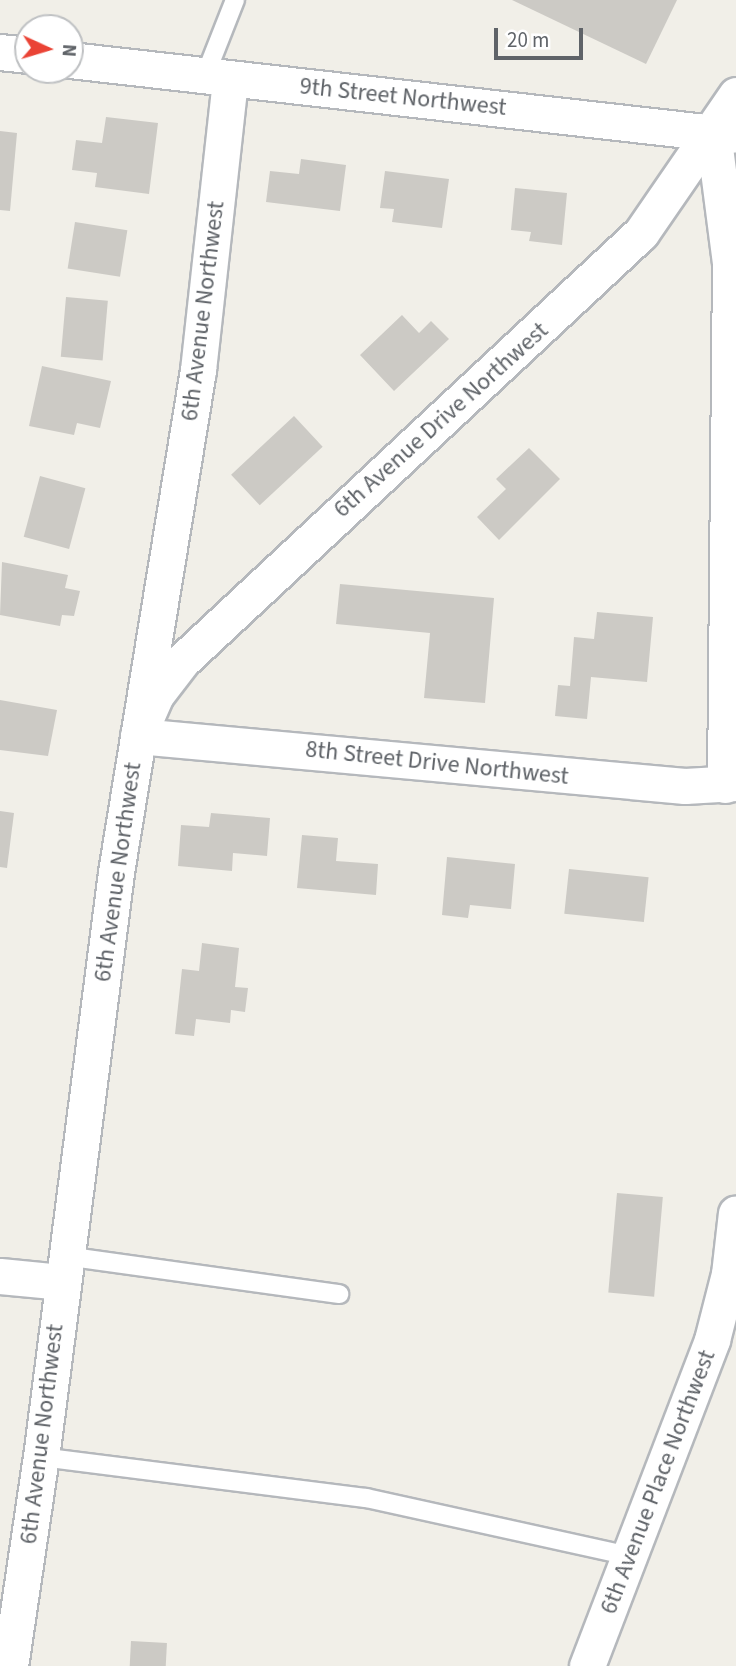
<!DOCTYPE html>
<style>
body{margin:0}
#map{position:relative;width:736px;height:1666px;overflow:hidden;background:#f1efe8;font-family:"Source Sans 3",sans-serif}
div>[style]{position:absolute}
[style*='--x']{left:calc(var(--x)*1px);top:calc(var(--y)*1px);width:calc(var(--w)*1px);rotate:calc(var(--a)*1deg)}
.building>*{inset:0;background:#cccac5;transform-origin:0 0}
.roads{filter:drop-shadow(2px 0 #b5b8bc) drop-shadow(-2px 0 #b5b8bc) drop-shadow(0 2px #b5b8bc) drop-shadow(0 -2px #b5b8bc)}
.service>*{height:18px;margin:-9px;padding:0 9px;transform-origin:9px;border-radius:9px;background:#fff}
.minor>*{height:35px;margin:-17.5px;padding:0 17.5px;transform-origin:17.5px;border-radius:17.5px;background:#fff}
span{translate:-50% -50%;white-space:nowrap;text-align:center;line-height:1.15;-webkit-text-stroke:5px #fff;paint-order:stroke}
.street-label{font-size:24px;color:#5f6368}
.north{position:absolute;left:14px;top:14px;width:70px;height:70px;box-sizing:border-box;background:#fff;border:2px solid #bfc1c3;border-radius:50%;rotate:94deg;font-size:19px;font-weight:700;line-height:28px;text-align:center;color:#5f6368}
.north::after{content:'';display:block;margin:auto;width:24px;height:32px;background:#ea4335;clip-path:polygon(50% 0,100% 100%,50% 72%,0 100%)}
.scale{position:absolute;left:494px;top:28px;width:89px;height:32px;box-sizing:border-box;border:4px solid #5f6368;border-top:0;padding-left:9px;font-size:21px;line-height:24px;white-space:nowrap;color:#5f6368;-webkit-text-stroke:5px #fff;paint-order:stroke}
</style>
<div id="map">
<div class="building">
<i style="clip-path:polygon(512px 0,677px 0,646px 64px)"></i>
<i style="clip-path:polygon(106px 117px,158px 123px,149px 194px,95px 187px,97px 173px,72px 170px,76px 140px,102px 143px)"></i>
<i style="clip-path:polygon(0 131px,17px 133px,10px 211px,0 210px)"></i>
<i style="clip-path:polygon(301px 159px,346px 165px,340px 211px,266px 202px,270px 171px,299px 174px)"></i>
<i style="clip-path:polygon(385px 171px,449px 179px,442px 228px,392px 222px,394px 209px,380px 208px)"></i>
<i style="clip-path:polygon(515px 188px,567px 193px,562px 245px,529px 241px,531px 232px,511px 230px)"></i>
<i style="left:75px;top:222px;width:53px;height:47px;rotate:9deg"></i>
<i style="left:66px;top:297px;width:42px;height:60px;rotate:5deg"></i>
<i style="clip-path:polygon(402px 315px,419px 333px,431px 321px,449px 339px,394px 391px,360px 355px)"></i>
<i style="clip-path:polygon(42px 366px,111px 381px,100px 428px,77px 423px,74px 435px,29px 426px)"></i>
<i style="left:294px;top:416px;width:42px;height:86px;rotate:47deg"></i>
<i style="clip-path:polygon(529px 448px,560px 479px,499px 540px,477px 517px,506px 489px,496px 479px)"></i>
<i style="left:40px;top:476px;width:47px;height:63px;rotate:15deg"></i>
<i style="clip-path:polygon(2px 562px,68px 575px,65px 588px,80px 591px,74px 616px,62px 615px,60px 626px,0 615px)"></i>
<i style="clip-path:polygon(340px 584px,494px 598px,485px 703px,424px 698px,430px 633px,336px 624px)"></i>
<i style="clip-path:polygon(597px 612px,653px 617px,647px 682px,591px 677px,587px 719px,555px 716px,558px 685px,570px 686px,574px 637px,594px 639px)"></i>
<i style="clip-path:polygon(0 700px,57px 710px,48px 756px,0 750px)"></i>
<i style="clip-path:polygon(0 811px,14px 813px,7px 868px,0 867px)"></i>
<i style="clip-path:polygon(211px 813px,270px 818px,267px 856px,233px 853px,232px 871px,178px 866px,181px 825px,209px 827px)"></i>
<i style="clip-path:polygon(302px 835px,338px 838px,336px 861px,378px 864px,376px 895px,297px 888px)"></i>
<i style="clip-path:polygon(447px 857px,515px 864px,511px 909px,470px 905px,468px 918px,442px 915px)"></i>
<i style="left:569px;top:869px;width:80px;height:45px;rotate:6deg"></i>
<i style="clip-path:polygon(202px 943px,239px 948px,235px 987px,248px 988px,245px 1012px,231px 1010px,230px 1023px,196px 1019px,194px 1036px,175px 1034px,182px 969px,199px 971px)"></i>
<i style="left:617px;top:1193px;width:46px;height:100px;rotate:5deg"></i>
<i style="left:131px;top:1641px;width:36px;height:25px;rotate:3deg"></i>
</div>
<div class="roads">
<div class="service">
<i style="--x:205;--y:76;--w:82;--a:-68.5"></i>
<i style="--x:65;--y:1256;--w:277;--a:7.9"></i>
<i style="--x:41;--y:1457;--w:328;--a:7.2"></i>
<i style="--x:366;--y:1498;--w:269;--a:12.4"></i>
</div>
<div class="minor">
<i style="--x:0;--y:52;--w:28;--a:6"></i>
<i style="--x:70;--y:60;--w:665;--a:6.47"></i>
<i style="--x:736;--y:95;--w:168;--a:124.5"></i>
<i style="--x:641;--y:233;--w:628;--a:137"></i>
<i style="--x:182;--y:661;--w:43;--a:127.4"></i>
<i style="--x:156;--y:695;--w:45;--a:113.7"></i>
<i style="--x:138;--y:736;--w:549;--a:5.22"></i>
<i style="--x:685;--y:786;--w:51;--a:-3.4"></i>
<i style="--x:713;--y:132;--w:132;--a:82.6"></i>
<i style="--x:730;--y:263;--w:522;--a:90.55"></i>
<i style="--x:0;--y:1276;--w:61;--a:5.6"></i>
<i style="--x:10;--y:1666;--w:211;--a:-81.6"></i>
<i style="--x:41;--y:1457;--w:590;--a:-82.69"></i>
<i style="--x:116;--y:872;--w:509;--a:-80.72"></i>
<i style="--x:198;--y:370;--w:293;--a:-83.7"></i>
<i style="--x:587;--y:1666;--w:349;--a:-69"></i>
<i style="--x:712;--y:1340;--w:68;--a:-75.6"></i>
<i style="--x:729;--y:1274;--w:61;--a:-83.5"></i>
</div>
</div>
<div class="street-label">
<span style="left:403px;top:97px;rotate:6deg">9th Street Northwest</span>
<span style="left:203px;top:311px;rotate:-83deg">6th Avenue Northwest</span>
<span style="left:441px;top:420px;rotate:-42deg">6th Avenue Drive Northwest</span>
<span style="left:437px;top:763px;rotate:6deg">8th Street Drive Northwest</span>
<span style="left:118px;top:872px;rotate:-82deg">6th Avenue Northwest</span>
<span style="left:42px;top:1434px;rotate:-83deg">6th Avenue Northwest</span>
<span style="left:658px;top:1482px;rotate:-69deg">6th Avenue Place Northwest</span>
</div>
<div class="north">N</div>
<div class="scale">20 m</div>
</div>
